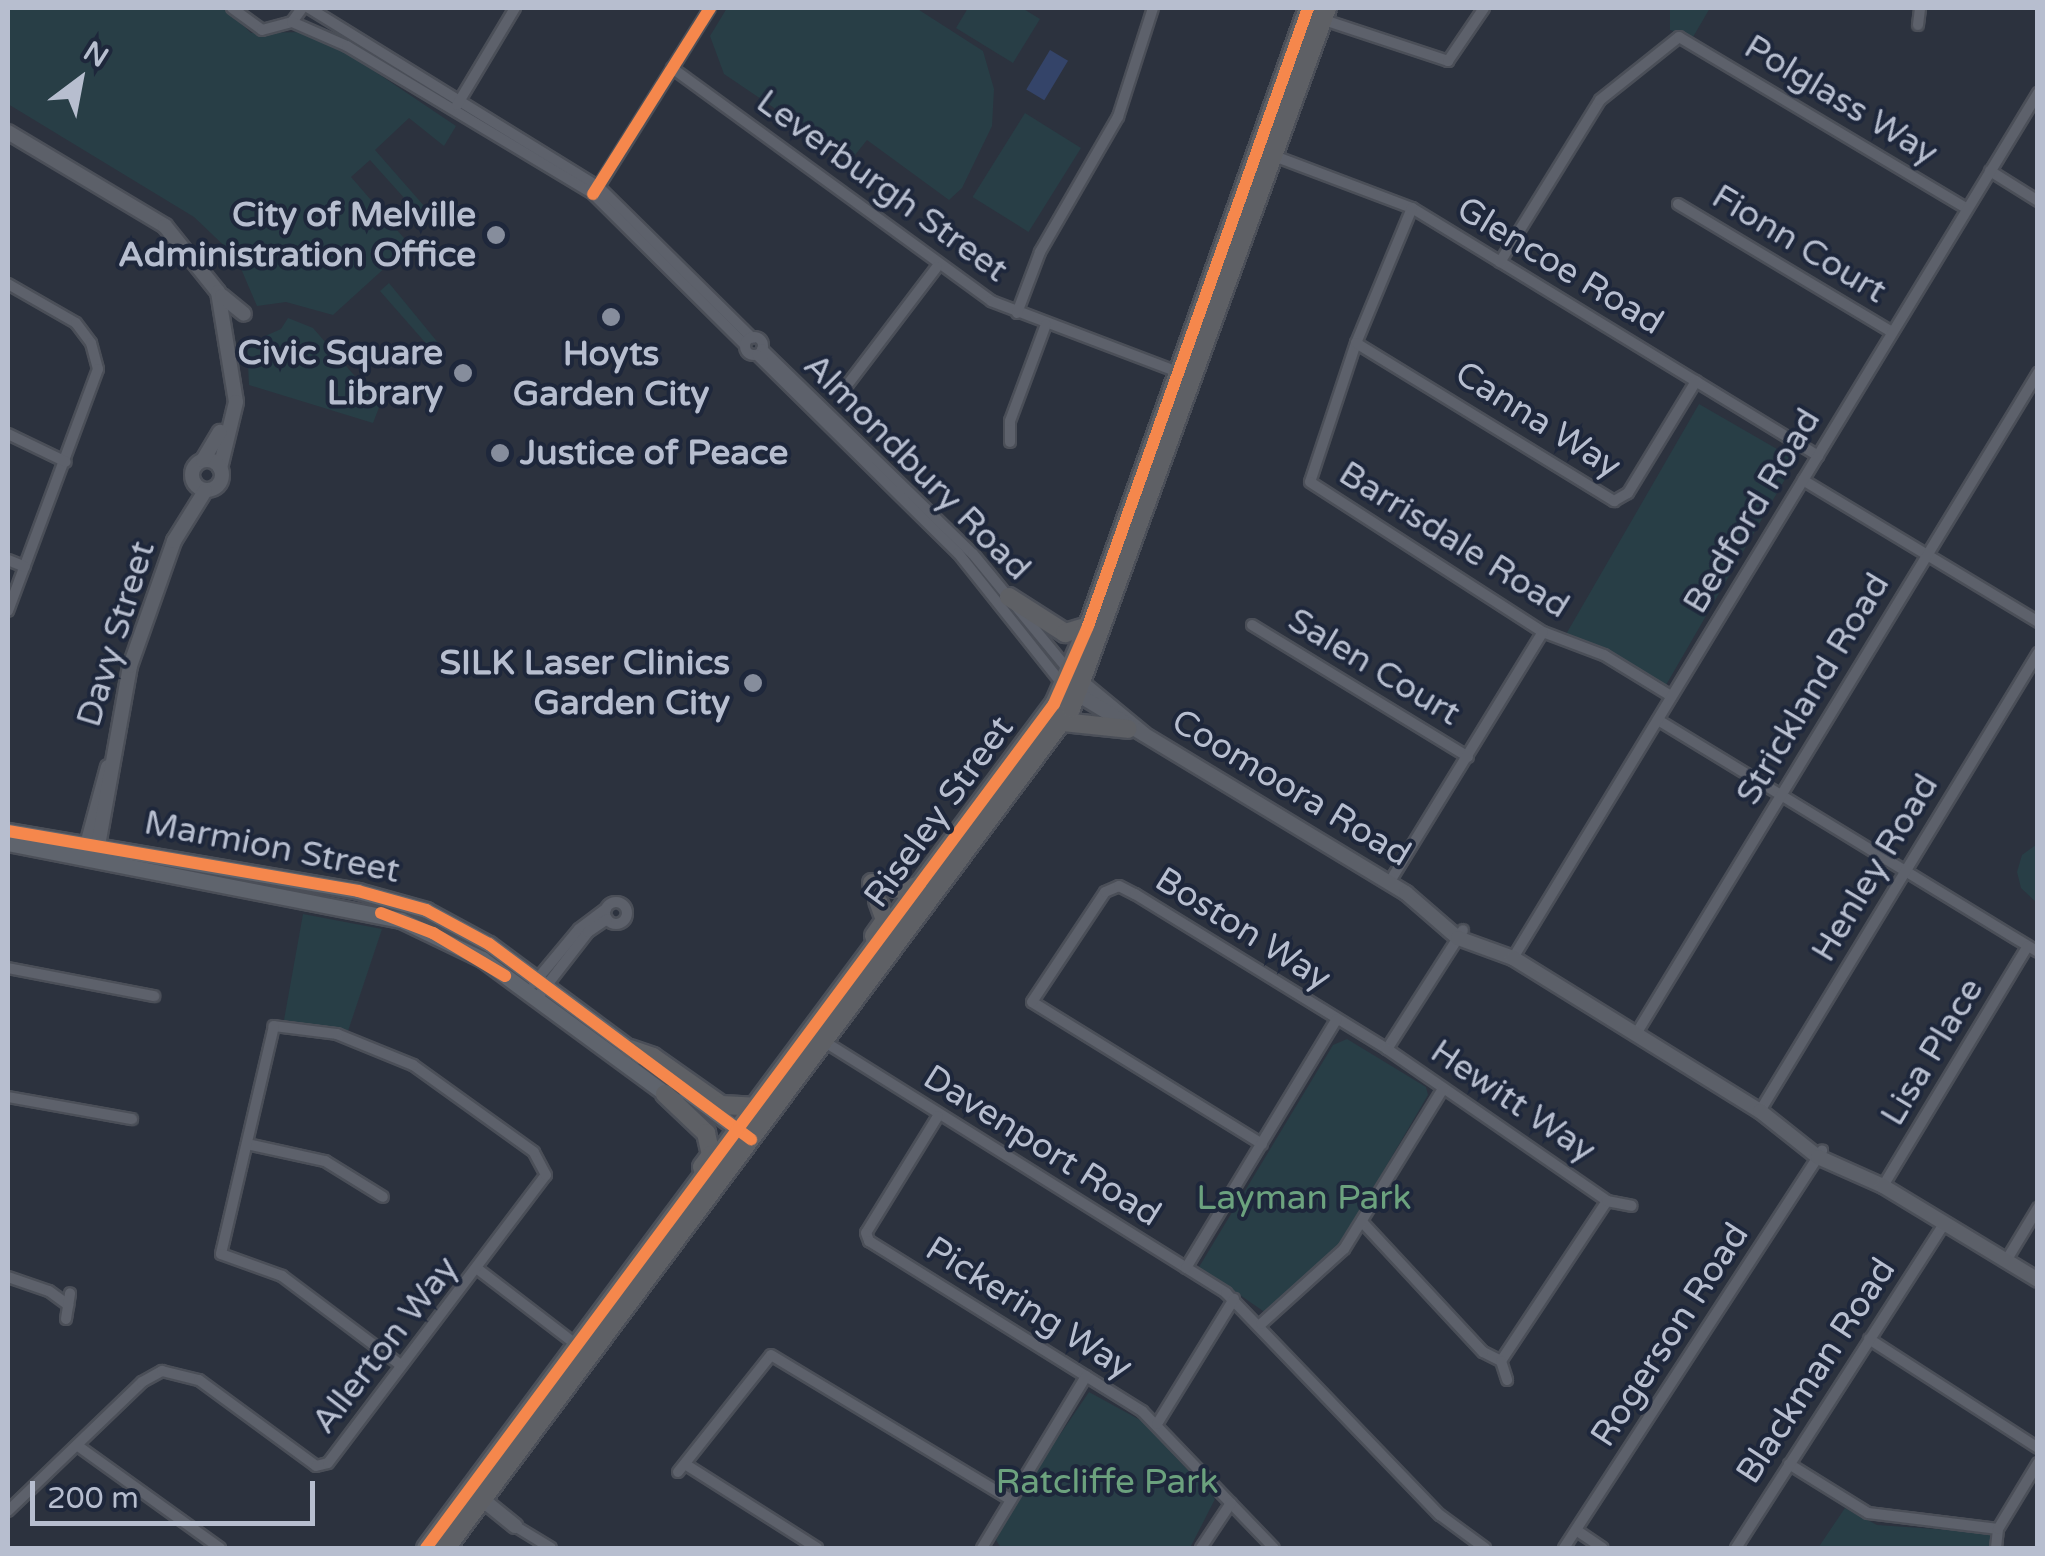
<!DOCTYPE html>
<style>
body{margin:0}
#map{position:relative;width:2045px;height:1556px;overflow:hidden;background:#2c323e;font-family:"Varela Round",sans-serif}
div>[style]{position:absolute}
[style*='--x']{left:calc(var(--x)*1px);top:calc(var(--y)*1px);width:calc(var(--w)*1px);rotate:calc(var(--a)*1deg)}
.green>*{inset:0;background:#283e46;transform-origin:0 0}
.water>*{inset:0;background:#344469;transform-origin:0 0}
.roads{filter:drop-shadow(2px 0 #4b4f58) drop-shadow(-2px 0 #4b4f58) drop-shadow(0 2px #4b4f58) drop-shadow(0 -2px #4b4f58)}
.street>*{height:10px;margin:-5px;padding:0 5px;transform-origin:5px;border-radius:5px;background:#5d616b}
.street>.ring{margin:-5px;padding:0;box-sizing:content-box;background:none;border:10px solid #5d616b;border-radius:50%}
.secondary>*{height:14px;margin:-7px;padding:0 7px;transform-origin:7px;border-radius:7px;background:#5c6069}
.secondary>.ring{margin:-7px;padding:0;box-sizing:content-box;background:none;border:14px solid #5c6069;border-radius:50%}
.primary>*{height:15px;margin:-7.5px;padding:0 7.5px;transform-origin:7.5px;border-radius:7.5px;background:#5f646d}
.highway>*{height:18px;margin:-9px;padding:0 9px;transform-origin:9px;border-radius:9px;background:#5e6065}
.cycleway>*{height:12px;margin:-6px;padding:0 6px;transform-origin:6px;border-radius:6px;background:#f5874c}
.dots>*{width:28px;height:28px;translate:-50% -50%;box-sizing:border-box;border:5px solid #1e273b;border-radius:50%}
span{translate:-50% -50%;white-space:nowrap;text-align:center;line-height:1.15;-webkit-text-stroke:8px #1e273b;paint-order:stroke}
.street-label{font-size:35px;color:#b7becf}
.poi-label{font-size:35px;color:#b7becf;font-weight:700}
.right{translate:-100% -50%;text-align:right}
.left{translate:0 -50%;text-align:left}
.park-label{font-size:35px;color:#6ca27e}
.frame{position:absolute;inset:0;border:10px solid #b7becf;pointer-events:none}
.north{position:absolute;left:30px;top:30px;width:100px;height:100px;-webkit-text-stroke:8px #1e273b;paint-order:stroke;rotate:32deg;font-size:28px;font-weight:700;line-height:40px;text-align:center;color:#b7becf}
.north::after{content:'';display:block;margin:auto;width:35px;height:45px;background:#b7becf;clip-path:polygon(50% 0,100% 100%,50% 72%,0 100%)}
.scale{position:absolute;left:30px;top:1481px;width:285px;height:45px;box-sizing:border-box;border:5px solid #b7becf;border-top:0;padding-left:12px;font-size:30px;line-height:35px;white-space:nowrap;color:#b7becf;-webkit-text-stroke:8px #1e273b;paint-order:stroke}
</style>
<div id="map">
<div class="green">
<i style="clip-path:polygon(8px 8px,225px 8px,251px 33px,304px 32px,328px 40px,456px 126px,444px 146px,409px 118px,375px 150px,432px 215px,424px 220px,370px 160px,351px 177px,410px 245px,333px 315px,286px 302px,257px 306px,236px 257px,194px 217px,8px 104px)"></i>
<i style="clip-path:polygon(727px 8px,916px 8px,983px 51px,994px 89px,992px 126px,962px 188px,949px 200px,867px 140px,851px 160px,724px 74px,710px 36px)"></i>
<i style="clip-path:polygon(968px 8px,1022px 8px,1040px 19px,1013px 63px,956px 28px)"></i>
<i style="clip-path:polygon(1670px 8px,1710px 8px,1693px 37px,1670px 30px)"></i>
<i style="left:1025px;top:113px;width:66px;height:99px;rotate:32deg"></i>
<i style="clip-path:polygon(389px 283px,444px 350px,437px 356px,380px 291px)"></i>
<i style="clip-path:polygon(288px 318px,313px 328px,380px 405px,373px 423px,249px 385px,247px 344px,281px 329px)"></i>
<i style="left:1699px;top:404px;width:112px;height:268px;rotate:30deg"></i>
<i style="clip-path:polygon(2037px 844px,2037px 843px,2037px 903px,2021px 888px,2017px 872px,2022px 855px)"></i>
<i style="clip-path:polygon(303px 914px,382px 929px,348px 1031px,284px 1020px)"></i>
<i style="clip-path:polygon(1347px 1039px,1426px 1087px,1428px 1095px,1341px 1243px,1266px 1313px,1199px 1267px,1333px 1045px)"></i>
<i style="clip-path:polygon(1089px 1392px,1142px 1421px,1215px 1499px,1190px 1548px,1001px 1548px,996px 1540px,1027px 1483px)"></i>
<i style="clip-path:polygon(1845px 1508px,1877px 1525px,1994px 1533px,1992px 1548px,1818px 1548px)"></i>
</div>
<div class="water">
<i style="left:1050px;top:50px;width:21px;height:46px;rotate:31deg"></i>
</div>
<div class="roads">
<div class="street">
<i style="--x:232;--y:8;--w:37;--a:36"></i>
<i style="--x:262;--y:30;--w:31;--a:-15"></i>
<i style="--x:292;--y:22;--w:17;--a:-54"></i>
<i style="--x:309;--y:8;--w:341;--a:31.7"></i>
<i style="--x:599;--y:187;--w:215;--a:44.6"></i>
<i style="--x:1321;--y:19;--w:134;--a:18.3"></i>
<i style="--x:1448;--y:61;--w:64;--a:-55.8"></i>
<i style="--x:292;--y:22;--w:60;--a:23.6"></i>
<i style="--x:347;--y:46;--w:287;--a:31"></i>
<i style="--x:593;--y:194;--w:214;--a:44.8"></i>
<i style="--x:1918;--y:25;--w:17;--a:-83"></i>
<i style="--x:672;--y:68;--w:395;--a:36.1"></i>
<i style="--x:991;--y:301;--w:203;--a:20.8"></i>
<i style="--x:457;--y:105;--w:113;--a:-59.1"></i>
<i style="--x:1269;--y:154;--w:153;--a:20.7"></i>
<i style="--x:1412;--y:208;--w:476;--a:31.4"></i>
<i style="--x:1990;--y:171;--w:57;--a:32"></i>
<i style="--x:597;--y:189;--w:213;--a:-58"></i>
<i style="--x:1678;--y:204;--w:249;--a:30.9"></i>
<i style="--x:1412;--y:208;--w:146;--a:112.5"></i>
<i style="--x:1356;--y:343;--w:146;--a:108.3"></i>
<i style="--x:1310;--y:482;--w:277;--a:32.8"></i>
<i style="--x:1543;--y:632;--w:65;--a:20.7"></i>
<i style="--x:1604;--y:655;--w:79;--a:31.5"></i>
<i style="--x:1500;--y:262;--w:190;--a:-58.3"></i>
<i style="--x:1600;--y:100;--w:101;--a:-38.6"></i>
<i style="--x:1679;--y:37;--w:335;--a:30.8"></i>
<i style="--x:8;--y:284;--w:78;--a:29.8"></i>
<i style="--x:76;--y:323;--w:25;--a:53"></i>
<i style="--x:91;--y:343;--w:27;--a:75"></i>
<i style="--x:98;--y:369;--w:258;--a:110.4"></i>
<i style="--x:1017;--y:313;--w:65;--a:-69.3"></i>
<i style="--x:1040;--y:252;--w:156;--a:-60"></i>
<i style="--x:1118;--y:117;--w:114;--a:-72.2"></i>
<i class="ring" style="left:745px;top:337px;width:8px;height:8px"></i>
<i style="--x:1356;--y:343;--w:303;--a:31.5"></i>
<i style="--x:1614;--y:501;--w:16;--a:-30"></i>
<i style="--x:1628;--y:493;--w:131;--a:-58.7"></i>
<i style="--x:762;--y:349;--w:294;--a:44.2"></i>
<i style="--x:973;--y:554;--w:151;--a:50.6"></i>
<i style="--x:757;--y:355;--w:282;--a:44.6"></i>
<i style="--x:958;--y:553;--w:169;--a:51.5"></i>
<i style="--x:845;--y:388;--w:152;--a:-52.8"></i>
<i style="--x:8;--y:434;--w:64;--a:25.8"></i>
<i style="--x:1010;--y:442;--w:21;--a:-90"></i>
<i style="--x:1010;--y:421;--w:103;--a:-69.6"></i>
<i style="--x:1803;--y:480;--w:275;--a:31.1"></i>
<i style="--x:8;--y:560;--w:18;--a:22"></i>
<i style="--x:1252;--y:625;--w:253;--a:31.4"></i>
<i style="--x:1658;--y:720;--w:445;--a:31.4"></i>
<i style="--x:1389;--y:883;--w:294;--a:-58.5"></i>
<i class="ring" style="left:605px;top:902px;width:12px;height:12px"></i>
<i style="--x:1513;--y:958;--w:1012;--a:-58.74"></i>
<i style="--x:8;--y:968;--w:149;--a:10.9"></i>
<i style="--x:534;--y:983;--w:70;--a:-50.2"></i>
<i style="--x:579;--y:929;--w:34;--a:-37"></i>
<i style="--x:537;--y:998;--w:83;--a:-52.3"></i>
<i style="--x:588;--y:932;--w:23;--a:-34"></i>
<i style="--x:1636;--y:1034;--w:774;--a:-58.69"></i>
<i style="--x:825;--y:1042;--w:473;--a:32"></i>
<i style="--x:1226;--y:1293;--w:308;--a:46.1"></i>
<i style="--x:1440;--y:1515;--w:56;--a:36.3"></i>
<i style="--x:1387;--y:1049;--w:141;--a:-57.4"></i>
<i style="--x:8;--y:1097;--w:126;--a:10.1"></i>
<i style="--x:1760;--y:1111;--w:536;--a:-58.74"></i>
<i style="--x:938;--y:1116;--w:137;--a:121.6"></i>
<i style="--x:866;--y:1233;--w:9;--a:69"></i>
<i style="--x:869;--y:1241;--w:322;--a:31.9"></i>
<i style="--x:1142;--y:1411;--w:190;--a:46.1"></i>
<i style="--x:247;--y:1144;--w:80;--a:12.3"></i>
<i style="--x:325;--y:1161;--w:68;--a:31.8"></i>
<i style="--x:1262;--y:1144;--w:270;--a:-148.3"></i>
<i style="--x:1032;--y:1002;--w:132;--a:-56.4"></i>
<i style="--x:1105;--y:892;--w:15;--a:-23"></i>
<i style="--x:1119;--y:886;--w:18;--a:27"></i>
<i style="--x:1135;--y:894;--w:296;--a:31.6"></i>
<i style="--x:1387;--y:1049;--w:267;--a:34.6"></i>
<i style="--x:1607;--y:1201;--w:192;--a:123.5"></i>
<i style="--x:1501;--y:1361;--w:20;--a:-153"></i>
<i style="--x:1483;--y:1352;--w:178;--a:-132.9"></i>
<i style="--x:1883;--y:1186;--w:280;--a:-58.9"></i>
<i style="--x:1607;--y:1201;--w:25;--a:11"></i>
<i style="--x:2006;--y:1261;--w:62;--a:-58.9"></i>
<i style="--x:1186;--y:1268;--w:291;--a:-58.8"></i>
<i style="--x:479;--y:1270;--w:125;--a:37.5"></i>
<i style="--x:8;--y:1277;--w:43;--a:18.9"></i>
<i style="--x:49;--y:1291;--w:24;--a:36"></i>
<i style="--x:66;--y:1319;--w:26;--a:-81"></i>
<i style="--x:1261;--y:1324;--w:112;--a:-42.1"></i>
<i style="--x:1344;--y:1249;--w:188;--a:-58.3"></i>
<i style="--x:1869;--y:1339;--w:201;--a:32.8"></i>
<i style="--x:1501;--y:1361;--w:20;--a:72"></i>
<i style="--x:1157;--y:1424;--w:147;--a:-58.4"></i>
<i style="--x:78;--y:1446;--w:175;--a:35.7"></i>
<i style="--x:1789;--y:1464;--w:93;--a:31.8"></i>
<i style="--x:1868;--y:1513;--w:131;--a:7"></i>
<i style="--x:688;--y:1466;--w:153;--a:32.4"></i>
<i style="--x:678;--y:1472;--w:149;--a:-51.5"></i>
<i style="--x:771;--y:1355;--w:280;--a:31.1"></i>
<i style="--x:8;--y:1511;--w:186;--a:-43.9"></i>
<i style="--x:142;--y:1382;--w:23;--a:-29"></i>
<i style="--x:162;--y:1371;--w:38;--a:14"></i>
<i style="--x:199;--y:1380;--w:145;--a:36.3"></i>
<i style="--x:316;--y:1466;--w:12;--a:-14"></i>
<i style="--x:328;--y:1463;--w:361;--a:-52.9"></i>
<i style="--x:546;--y:1175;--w:26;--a:-118"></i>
<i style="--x:534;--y:1152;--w:149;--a:-144.3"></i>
<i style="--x:413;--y:1065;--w:82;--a:-157.8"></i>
<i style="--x:337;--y:1034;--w:64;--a:-172.8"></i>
<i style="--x:274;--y:1026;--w:234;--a:103.1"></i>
<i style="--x:221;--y:1254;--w:65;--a:19.8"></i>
<i style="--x:282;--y:1276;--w:145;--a:36.9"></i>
<i style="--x:515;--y:1526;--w:42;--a:31.4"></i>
<i style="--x:1576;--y:1530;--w:32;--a:34"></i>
<i style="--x:982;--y:1548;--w:201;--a:-58.8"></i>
<i style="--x:1201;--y:1548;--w:54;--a:-56.3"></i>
<i style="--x:1564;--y:1548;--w:474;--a:-57"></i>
<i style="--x:1736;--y:1548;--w:385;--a:-57.3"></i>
<i style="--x:1996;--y:1548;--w:19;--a:-84"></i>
<i style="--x:1998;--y:1529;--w:77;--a:-58.8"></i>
</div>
<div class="secondary">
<i style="--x:8;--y:132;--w:183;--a:30.9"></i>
<i style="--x:165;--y:226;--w:85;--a:51.2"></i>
<i style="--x:218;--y:292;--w:111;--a:80.7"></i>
<i style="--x:236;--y:402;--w:68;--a:103.6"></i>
<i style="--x:222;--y:296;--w:28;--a:39"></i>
<i class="ring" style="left:192px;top:460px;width:16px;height:16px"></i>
<i style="--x:203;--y:460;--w:33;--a:-59"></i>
<i style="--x:1076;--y:678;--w:88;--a:39.5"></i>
<i style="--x:1069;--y:689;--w:394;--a:31.2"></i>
<i style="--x:1406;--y:893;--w:69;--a:40.9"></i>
<i style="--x:1458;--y:938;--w:59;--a:20"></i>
<i style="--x:1513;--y:958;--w:291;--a:31.8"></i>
<i style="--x:1760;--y:1111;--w:74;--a:38.4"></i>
<i style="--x:1818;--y:1157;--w:71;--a:24"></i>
<i style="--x:1883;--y:1186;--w:181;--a:31.2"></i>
<i style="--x:85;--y:852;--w:88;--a:-74.9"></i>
<i style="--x:96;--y:857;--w:194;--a:-79.9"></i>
<i style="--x:130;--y:666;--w:133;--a:-70.6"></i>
<i style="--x:174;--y:541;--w:59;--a:-58.2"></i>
<i style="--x:474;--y:1504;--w:14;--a:0"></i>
<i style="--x:488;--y:1504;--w:35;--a:39"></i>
</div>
<div class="primary">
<i style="--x:8;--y:831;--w:355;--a:9.7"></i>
<i style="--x:358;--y:891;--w:71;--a:15.6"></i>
<i style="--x:426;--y:910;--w:72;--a:28.4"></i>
<i style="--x:489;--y:944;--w:188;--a:36.6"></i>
<i style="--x:8;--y:843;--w:400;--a:11.1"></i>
<i style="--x:401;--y:920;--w:90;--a:25.7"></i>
<i style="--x:482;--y:959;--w:240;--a:36.3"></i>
<i style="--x:686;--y:1091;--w:72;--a:36.6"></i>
</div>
<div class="highway">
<i style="--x:1009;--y:597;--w:67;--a:32.7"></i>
<i style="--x:1065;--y:633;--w:24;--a:-17"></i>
<i style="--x:1063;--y:722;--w:65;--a:6.1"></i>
<i style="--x:872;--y:883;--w:33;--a:12"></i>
<i style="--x:904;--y:890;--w:22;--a:-18"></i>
<i style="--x:874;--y:936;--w:19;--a:-55"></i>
<i style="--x:885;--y:920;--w:20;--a:-110"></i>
<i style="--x:630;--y:1049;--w:24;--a:19"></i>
<i style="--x:653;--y:1057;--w:83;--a:35.2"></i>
<i style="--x:721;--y:1105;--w:35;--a:3"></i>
<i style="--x:665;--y:1094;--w:57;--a:43.6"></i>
<i style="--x:706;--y:1133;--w:23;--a:77"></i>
<i style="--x:711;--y:1155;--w:15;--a:127"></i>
<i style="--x:426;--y:1548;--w:1052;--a:-53.35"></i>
<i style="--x:1054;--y:704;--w:85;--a:-66.4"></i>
<i style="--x:1088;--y:626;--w:656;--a:-70.4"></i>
<i style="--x:446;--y:1548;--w:1046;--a:-53.32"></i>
<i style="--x:1071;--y:709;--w:746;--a:-69.94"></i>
</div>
</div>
<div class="cycleway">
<i style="--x:593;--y:194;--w:220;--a:-57.8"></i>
<i style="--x:8;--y:831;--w:355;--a:9.7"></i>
<i style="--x:358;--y:891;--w:71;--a:15.6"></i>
<i style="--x:426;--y:910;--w:72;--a:28.4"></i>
<i style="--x:489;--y:944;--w:327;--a:36.7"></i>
<i style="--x:381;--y:913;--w:56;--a:21"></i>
<i style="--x:433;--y:933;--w:84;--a:30.8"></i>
<i style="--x:426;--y:1548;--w:1052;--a:-53.35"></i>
<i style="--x:1054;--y:704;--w:85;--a:-66.4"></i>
<i style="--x:1088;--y:626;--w:656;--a:-70.4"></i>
</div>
<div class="dots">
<i style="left:496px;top:235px;background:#868d9c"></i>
<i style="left:611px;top:317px;background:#868d9c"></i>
<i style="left:463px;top:373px;background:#868d9c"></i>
<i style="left:500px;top:453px;background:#868d9c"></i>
<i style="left:753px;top:683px;background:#868d9c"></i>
</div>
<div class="street-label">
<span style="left:1841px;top:100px;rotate:31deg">Polglass Way</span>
<span style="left:882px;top:186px;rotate:36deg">Leverburgh Street</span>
<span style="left:1799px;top:244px;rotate:31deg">Fionn Court</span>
<span style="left:1560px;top:266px;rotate:31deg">Glencoe Road</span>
<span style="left:1538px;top:420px;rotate:32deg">Canna Way</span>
<span style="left:917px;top:467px;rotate:45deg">Almondbury Road</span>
<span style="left:1752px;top:511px;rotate:-59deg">Bedford Road</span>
<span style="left:1454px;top:540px;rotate:32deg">Barrisdale Road</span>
<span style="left:116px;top:634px;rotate:-73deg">Davy Street</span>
<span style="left:1374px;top:667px;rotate:31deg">Salen Court</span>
<span style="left:1813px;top:689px;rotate:-59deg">Strickland Road</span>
<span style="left:1291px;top:788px;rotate:31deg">Coomoora Road</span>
<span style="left:939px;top:812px;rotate:-54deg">Riseley Street</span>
<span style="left:272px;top:847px;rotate:11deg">Marmion Street</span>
<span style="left:1875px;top:868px;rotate:-59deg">Henley Road</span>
<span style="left:1243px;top:929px;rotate:32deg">Boston Way</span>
<span style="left:1932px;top:1052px;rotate:-59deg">Lisa Place</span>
<span style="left:1513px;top:1101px;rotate:34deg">Hewitt Way</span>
<span style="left:1042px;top:1146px;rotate:32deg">Davenport Road</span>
<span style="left:1029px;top:1308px;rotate:32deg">Pickering Way</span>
<span style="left:1670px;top:1335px;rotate:-57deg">Rogerson Road</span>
<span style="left:385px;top:1345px;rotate:-52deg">Allerton Way</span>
<span style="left:1816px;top:1371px;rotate:-57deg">Blackman Road</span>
</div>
<div class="poi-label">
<span class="right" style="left:476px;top:235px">City of Melville<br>Administration Office</span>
<span class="right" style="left:443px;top:373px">Civic Square<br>Library</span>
<span style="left:611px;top:374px">Hoyts<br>Garden City</span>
<span class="left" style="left:520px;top:453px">Justice of Peace</span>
<span class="right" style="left:730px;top:683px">SILK Laser Clinics<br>Garden City</span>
</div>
<div class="park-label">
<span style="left:1304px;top:1198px">Layman Park</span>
<span style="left:1107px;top:1482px">Ratcliffe Park</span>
</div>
<div class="frame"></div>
<div class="north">N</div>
<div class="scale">200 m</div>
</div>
